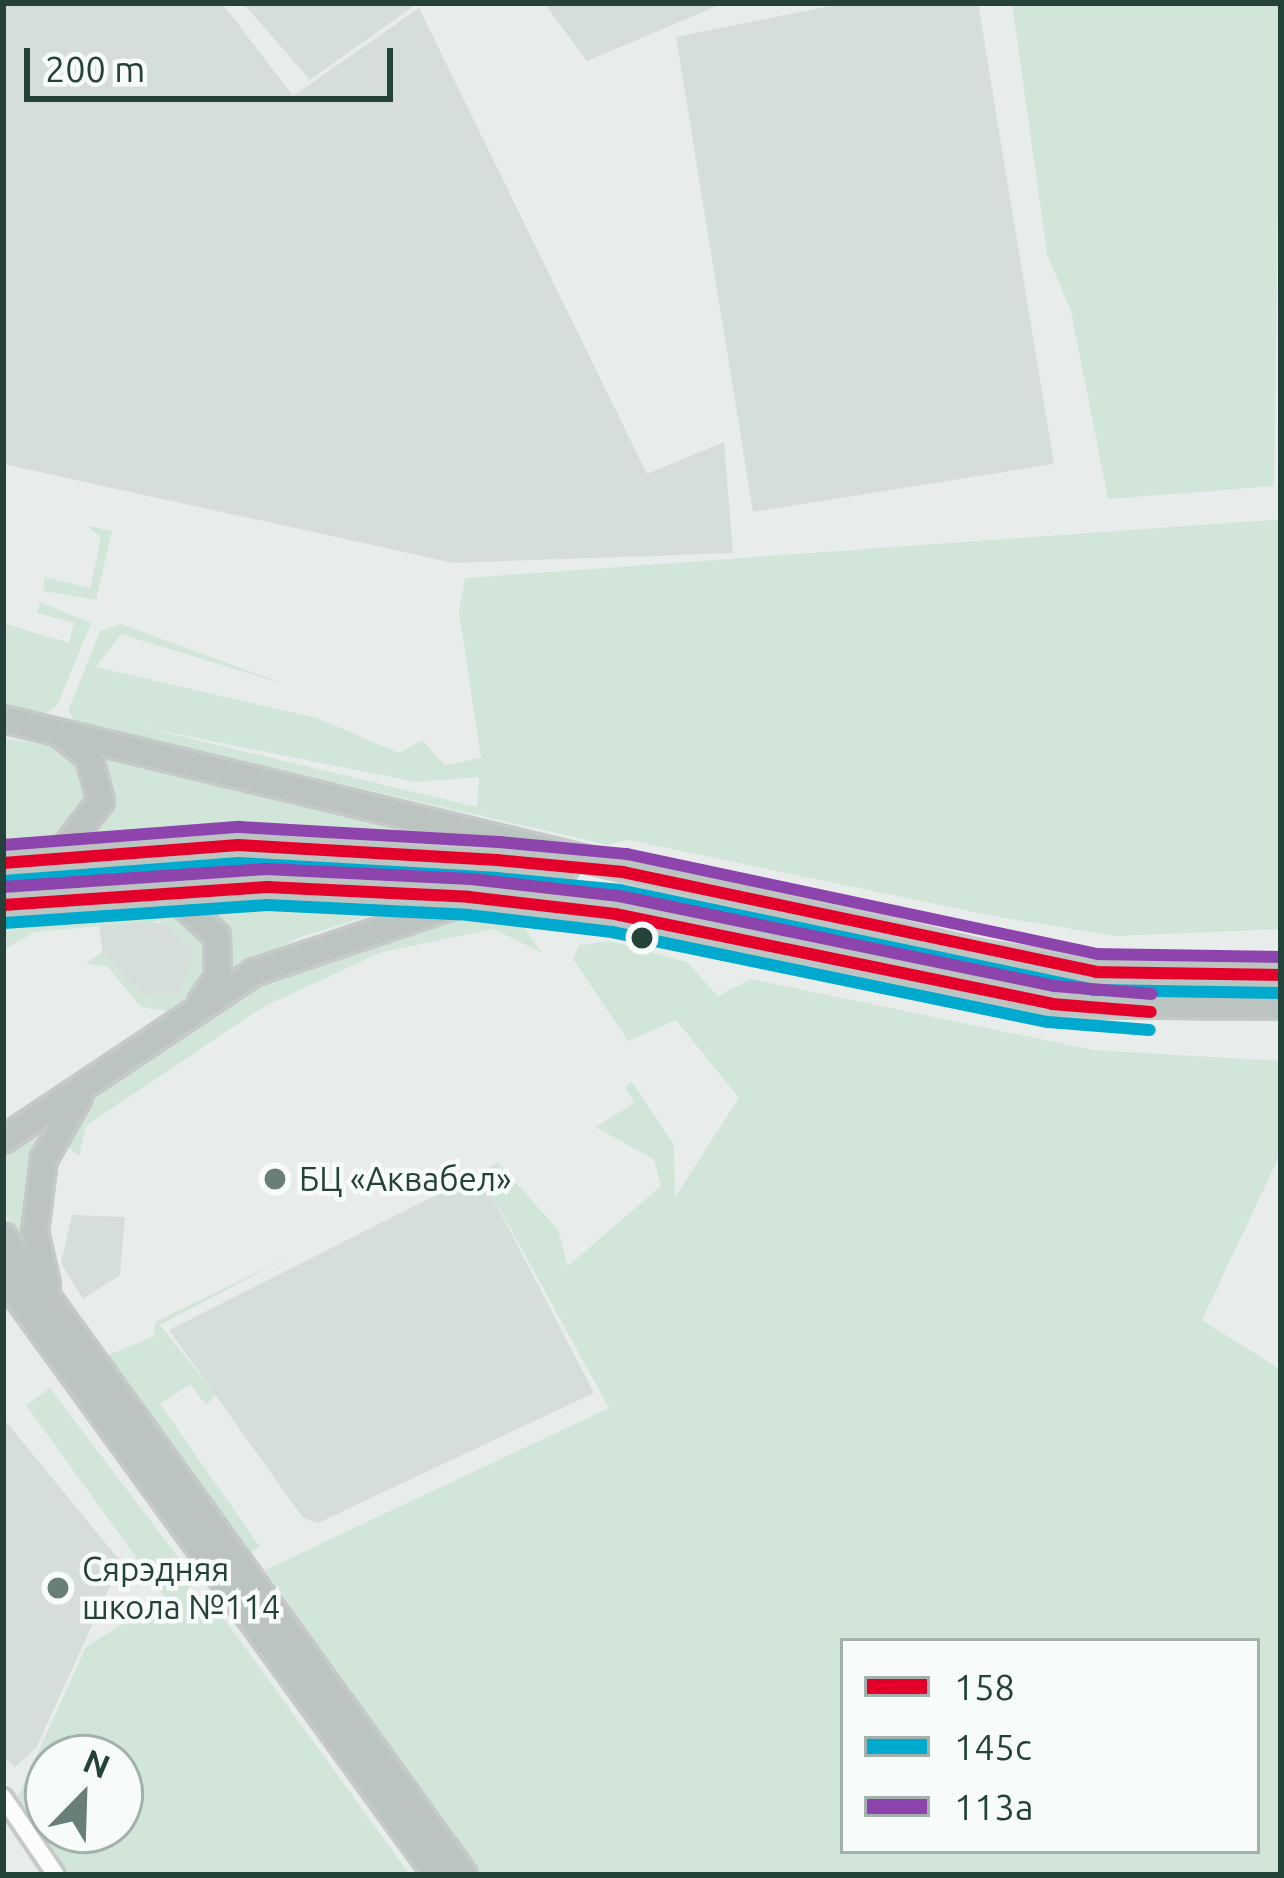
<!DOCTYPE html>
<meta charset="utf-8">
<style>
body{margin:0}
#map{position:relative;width:1284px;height:1878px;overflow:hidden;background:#e8edeb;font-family:Ubuntu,sans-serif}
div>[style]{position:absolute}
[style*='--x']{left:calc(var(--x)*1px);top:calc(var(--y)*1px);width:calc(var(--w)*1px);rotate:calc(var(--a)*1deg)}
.built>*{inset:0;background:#d6dedb}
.green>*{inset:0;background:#d1e6d8;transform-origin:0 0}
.roads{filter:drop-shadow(3px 0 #c5cac8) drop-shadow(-3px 0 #c5cac8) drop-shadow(0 3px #c5cac8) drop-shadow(0 -3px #c5cac8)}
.minor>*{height:16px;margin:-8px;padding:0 8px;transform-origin:8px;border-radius:8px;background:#fcfcfc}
.highway>*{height:24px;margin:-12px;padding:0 12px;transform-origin:12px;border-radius:12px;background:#bcc4c2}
.bus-1>*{height:12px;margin:-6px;padding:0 6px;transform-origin:6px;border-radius:6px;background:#e4002b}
.bus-2>*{height:12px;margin:-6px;padding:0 6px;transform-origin:6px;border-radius:6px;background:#00a9ce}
.bus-3>*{height:12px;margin:-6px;padding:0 6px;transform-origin:6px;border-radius:6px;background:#8e44ad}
.dots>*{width:33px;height:33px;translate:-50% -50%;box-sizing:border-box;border:6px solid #f7fbf9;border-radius:50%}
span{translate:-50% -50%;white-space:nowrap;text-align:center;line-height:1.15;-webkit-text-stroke:9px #f7fbf9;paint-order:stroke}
.poi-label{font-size:33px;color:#24423a}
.left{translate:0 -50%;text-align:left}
.frame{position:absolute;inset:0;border:6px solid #24423a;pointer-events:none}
.legend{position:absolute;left:840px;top:1638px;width:420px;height:216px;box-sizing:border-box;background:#f7fbf9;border:3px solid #a3b1ad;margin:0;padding:15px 21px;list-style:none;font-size:36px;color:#24423a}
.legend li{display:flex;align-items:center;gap:24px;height:60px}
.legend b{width:60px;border:3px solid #a3b1ad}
.north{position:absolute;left:24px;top:1734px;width:120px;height:120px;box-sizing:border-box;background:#f7fbf9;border:3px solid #a3b1ad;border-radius:50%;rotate:23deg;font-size:33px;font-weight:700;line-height:48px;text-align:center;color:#24423a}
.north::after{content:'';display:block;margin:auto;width:42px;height:54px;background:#697e78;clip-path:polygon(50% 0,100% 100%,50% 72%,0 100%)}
.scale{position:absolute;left:24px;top:48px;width:369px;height:54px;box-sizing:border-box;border:6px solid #24423a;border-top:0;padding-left:15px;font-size:36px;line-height:42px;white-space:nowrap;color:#24423a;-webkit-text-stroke:9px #f7fbf9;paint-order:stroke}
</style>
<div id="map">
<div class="built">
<i style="clip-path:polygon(3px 3px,222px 3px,293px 96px,419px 8px,647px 474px,724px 442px,733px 553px,454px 563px,3px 464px)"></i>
<i style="clip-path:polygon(243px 3px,418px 3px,310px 80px)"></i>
<i style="clip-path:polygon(544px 3px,724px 3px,587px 61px)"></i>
<i style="clip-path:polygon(845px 3px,978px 3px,1054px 464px,753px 512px,676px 37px)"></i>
<i style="clip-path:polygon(145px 920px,176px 927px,196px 951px,178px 994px,141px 995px,103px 957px,99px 924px)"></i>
<i style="clip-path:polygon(480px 1173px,594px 1393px,318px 1523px,303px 1518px,169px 1330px)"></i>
<i style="clip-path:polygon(72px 1215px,125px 1217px,120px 1275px,83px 1299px,61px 1263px)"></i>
<i style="clip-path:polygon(3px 1418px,121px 1562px,36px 1748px,15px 1767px,3px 1757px)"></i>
</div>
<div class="green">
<i style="clip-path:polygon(1012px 3px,1281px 3px,1274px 486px,1108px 499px,1071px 311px,1047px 254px)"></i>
<i style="clip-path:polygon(evenodd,1281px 519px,1281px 929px,1116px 936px,998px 917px,628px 840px,608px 845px,77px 723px,68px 711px,100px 631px,121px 624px,287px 685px,121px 634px,96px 667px,317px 718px,399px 753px,422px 740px,445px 765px,481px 758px,459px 612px,465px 578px,1281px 519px,142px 727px,416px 782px,479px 777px,477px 807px,142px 727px)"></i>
<i style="clip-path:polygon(87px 526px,112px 531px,96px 600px,43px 591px,45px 577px,90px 588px,101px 538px)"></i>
<i style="clip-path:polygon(40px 602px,91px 623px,57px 706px,41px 716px,3px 707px,3px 623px,69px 643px,74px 623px,37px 613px)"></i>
<i style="clip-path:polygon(3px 738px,52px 746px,82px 767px,91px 798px,59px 844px,3px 850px)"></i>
<i style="clip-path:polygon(96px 752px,504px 848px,293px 834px,95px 842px,111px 797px)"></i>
<i style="clip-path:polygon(247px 861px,514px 875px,611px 890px,610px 903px,252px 876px,3px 891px,3px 877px)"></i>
<i style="left:625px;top:891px;width:486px;height:14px;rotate:11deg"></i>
<i style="clip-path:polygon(211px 904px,270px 901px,404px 905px,298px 938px,233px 974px,231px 940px)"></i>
<i style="clip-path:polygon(172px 905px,201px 926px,212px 963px,198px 997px,174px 1012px,141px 1007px,107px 966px,85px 964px,102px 952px,142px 995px,178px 994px,196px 950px,160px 921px,35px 932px,3px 950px,3px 922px)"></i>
<i style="clip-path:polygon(466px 913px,518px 919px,542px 953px,494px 929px,382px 952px,261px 1008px,86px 1126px,79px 1156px,65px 1144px,90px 1093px,236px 991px)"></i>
<i style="clip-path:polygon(evenodd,609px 941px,687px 962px,718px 996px,751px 979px,1093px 1050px,1281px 1061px,1281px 1152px,1202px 1320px,1281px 1370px,1281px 1875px,479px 1875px,265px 1570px,609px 1408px,480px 1173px,498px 1162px,558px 1230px,568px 1266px,661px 1186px,654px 1160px,596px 1127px,634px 1103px,625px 1087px,632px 1082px,674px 1145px,675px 1197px,739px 1098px,676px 1020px,628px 1041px,573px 959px,579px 945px,609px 941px,843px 1641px,1257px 1641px,1257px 1851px,843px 1851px,843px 1641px)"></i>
<i style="clip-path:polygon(38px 1129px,27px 1236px,21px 1237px,3px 1212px,3px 1153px)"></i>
<i style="clip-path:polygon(292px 1255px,160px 1325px,216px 1395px,206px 1405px,190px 1384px,160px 1404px,260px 1547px,250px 1553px,106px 1356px,154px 1336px,155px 1322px)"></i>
<i style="clip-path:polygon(evenodd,50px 1388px,193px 1577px,190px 1600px,210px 1599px,410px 1875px,70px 1875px,18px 1796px,86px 1647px,164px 1596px,26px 1405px,50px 1388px,48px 1758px,120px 1758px,120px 1830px,48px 1830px,48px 1758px)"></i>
</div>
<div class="roads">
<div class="minor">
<i style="--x:3;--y:1797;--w:94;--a:55.8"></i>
</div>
<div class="highway">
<i style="--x:3;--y:719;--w:1003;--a:13.5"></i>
<i style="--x:978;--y:953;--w:120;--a:9.1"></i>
<i style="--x:1096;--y:972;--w:185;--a:0.9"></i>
<i style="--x:60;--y:854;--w:67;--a:-52.3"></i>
<i style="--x:101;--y:801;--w:46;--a:-105.3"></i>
<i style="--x:89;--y:757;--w:35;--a:-141"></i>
<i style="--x:3;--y:863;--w:236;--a:-4.4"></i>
<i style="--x:238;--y:845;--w:329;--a:3.8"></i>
<i style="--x:169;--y:891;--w:66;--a:43.2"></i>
<i style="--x:217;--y:936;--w:42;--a:88.6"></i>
<i style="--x:218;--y:978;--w:29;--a:125"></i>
<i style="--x:3;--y:905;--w:265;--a:-3.9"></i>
<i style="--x:267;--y:887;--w:202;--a:2.8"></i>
<i style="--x:469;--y:897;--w:147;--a:6.6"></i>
<i style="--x:615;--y:914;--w:446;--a:11.6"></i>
<i style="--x:1052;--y:1004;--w:229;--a:0.5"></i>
<i style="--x:3;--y:1140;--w:303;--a:-33.7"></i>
<i style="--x:255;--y:972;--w:217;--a:-18.5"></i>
<i style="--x:3;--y:1236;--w:788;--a:54.19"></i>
<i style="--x:3;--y:1277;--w:739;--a:54.03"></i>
<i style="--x:47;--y:1285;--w:54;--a:-102.8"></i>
<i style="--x:35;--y:1232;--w:74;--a:-83"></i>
<i style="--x:44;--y:1159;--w:71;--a:-60.6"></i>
</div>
</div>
<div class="bus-1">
<i style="--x:3;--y:863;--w:236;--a:-4.4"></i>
<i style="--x:238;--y:845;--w:259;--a:3.3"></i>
<i style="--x:497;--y:860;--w:127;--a:5.4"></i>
<i style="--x:623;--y:872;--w:483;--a:11.9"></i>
<i style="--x:1096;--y:972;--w:185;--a:0.9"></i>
<i style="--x:3;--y:905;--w:265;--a:-3.9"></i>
<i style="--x:267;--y:887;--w:202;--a:2.8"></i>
<i style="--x:469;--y:897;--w:147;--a:6.6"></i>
<i style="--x:615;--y:914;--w:446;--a:11.6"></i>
<i style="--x:1052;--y:1004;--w:99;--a:4.6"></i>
</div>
<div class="bus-2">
<i style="--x:4;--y:881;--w:235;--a:-4.4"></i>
<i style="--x:238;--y:863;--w:258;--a:3.3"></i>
<i style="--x:496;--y:878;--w:125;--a:5.5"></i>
<i style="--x:620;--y:890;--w:484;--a:11.9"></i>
<i style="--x:1094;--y:990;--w:187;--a:0.9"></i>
<i style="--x:4;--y:923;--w:264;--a:-3.9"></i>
<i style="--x:267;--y:905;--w:201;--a:2.8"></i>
<i style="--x:468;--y:915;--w:145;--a:6.7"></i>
<i style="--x:612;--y:932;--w:445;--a:11.7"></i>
<i style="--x:1048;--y:1022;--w:102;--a:4.5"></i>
</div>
<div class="bus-3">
<i style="--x:3;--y:845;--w:237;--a:-4.4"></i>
<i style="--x:239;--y:827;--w:260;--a:3.3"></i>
<i style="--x:499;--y:842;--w:129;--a:5.4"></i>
<i style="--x:627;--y:854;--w:481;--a:12"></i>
<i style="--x:1098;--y:954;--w:183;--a:0.9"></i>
<i style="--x:3;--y:887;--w:264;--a:-3.9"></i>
<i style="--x:266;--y:869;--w:205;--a:2.8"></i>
<i style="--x:471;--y:879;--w:149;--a:6.6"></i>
<i style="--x:619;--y:896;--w:445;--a:11.7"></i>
<i style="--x:1055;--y:986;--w:97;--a:4.7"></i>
</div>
<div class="dots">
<i style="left:642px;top:938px;background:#24423a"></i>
<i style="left:275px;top:1179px;background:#697e78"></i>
<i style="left:58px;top:1588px;background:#697e78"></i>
</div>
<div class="poi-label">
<span class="left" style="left:299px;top:1179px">БЦ «Аквабел»</span>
<span class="left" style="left:82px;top:1588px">Сярэдняя<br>школа №114</span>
</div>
<div class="frame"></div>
<ul class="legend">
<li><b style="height:15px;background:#e4002b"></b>158</li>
<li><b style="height:15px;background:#00a9ce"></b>145с</li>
<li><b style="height:15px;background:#8e44ad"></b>113а</li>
</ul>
<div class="north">N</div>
<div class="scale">200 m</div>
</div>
